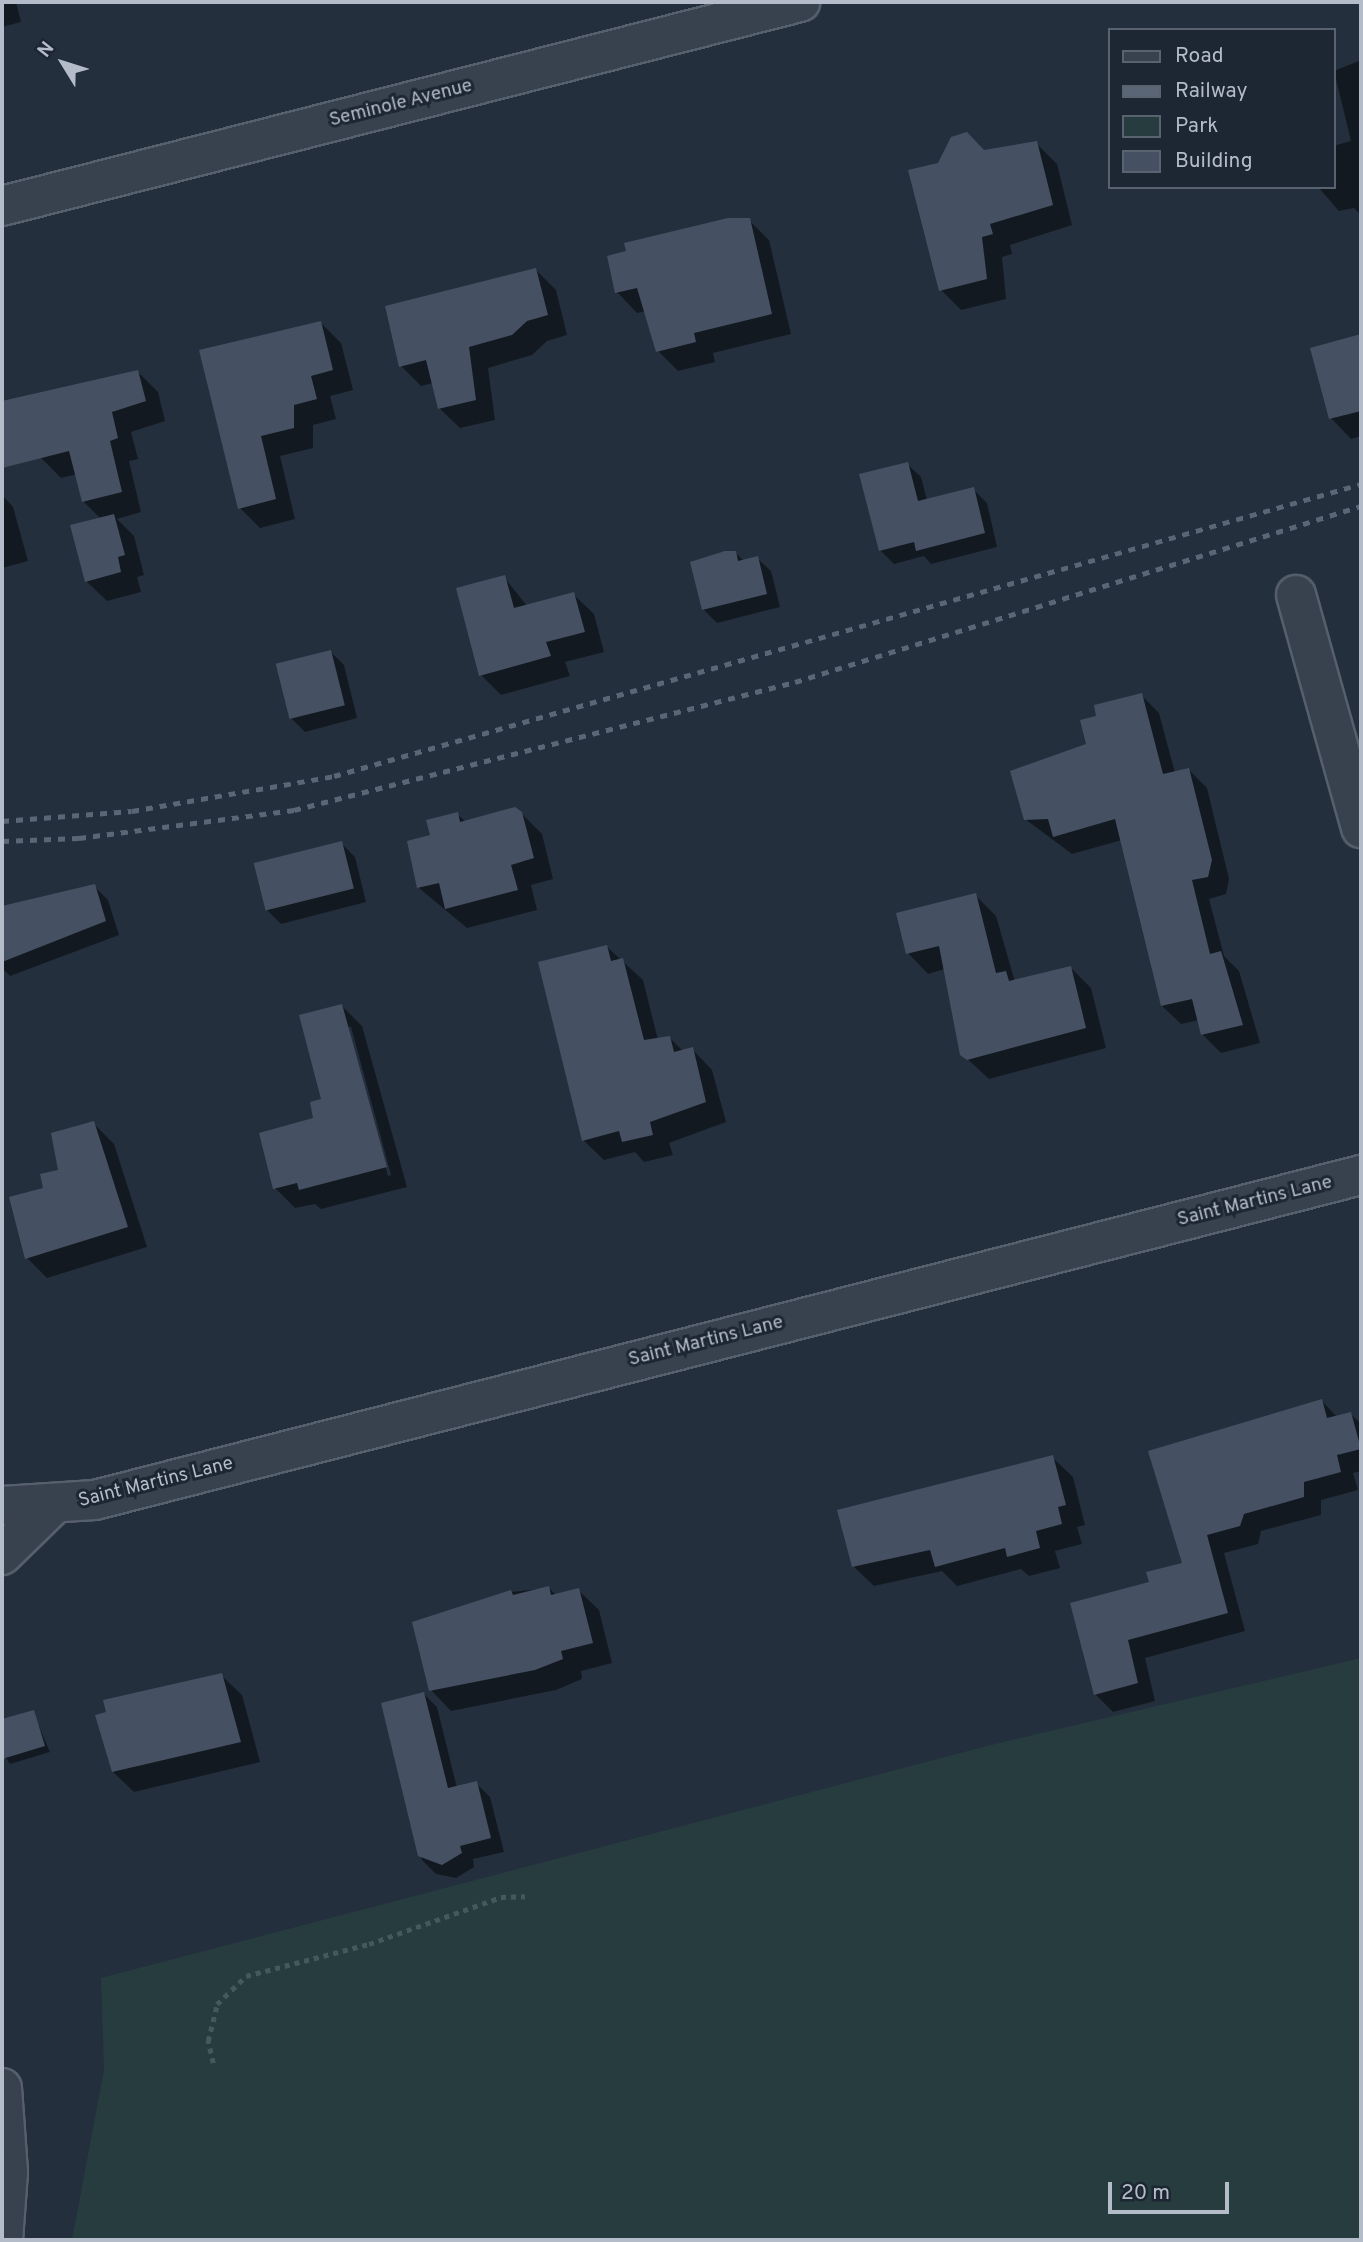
<!DOCTYPE html>
<style>
body{margin:0}
#map{position:relative;width:1363px;height:2242px;overflow:hidden;background:#242f3e;font-family:Overpass,sans-serif}
div>[style]{position:absolute}
[style*='--x']{left:calc(var(--x)*1px);top:calc(var(--y)*1px);width:calc(var(--w)*1px);rotate:calc(var(--a)*1deg)}
.green>*{inset:0;background:#263c3f}
.shadow>*{inset:0;background:#0007}
.building>*{inset:0;background:#455162;transform-origin:0 0}
.path>*{height:4.5px;margin-top:-2.25px;transform-origin:0;background:repeating-linear-gradient(90deg,#44595c 0 5px,transparent 0 10px)}
.roads{filter:drop-shadow(2px 0 #565f6c) drop-shadow(-2px 0 #565f6c) drop-shadow(0 2px #565f6c) drop-shadow(0 -2px #565f6c)}
.minor>*{height:38px;margin:-19px;padding:0 19px;transform-origin:19px;border-radius:19px;background:#38414e}
.rail>*{height:5px;margin-top:-2.5px;transform-origin:0;background:repeating-linear-gradient(90deg,#5a6575 0 7px,transparent 0 14px)}
span{translate:-50% -50%;white-space:nowrap;text-align:center;line-height:1.15;-webkit-text-stroke:6px #1d2633;paint-order:stroke}
.street-label{font-size:19px;color:#b4bcc9}
.frame{position:absolute;inset:0;border:4px solid #b4bcc9;pointer-events:none}
.legend{position:absolute;left:1108px;top:28px;width:228px;height:161px;box-sizing:border-box;background:#1d2633;border:2px solid #59626f;margin:0;padding:9px 12px;list-style:none;font-size:21px;color:#b4bcc9}
.legend li{display:flex;align-items:center;gap:14px;height:35px}
.legend b{width:35px;border:2px solid #59626f}
.north{position:absolute;left:28px;top:28px;width:70px;height:70px;-webkit-text-stroke:5px #1d2633;paint-order:stroke;rotate:308deg;font-size:19px;font-weight:700;line-height:28px;text-align:center;color:#b4bcc9}
.north::after{content:'';display:block;margin:auto;width:24px;height:32px;background:#b4bcc9;clip-path:polygon(50% 0,100% 100%,50% 72%,0 100%)}
.scale{position:absolute;left:1108px;top:2182px;width:121px;height:32px;box-sizing:border-box;border:4px solid #b4bcc9;border-top:0;padding-left:9px;font-size:21px;line-height:24px;white-space:nowrap;color:#b4bcc9;-webkit-text-stroke:5px #1d2633;paint-order:stroke}
</style>
<div id="map">
<div class="green">
<i style="clip-path:polygon(1361px 1658px,1361px 2240px,72px 2240px,104px 2070px,101px 1978px,991px 1745px)"></i>
</div>
<div class="shadow">
<i style="clip-path:polygon(2px 2px,16px 2px,21px 22px,2px 27px)"></i>
<i style="clip-path:polygon(1361px 60px,1361px 214px,1360px 214px,1354px 208px,1339px 211px,1318px 187px,1333px 187px,1333px 146px,1351px 141px,1334px 71px)"></i>
<i style="clip-path:polygon(1036px 143px,1057px 164px,1072px 225px,1010px 245px,1012px 254px,1002px 257px,1006px 299px,961px 310px,941px 290px,984px 152px)"></i>
<i style="clip-path:polygon(749px 220px,769px 240px,791px 334px,713px 353px,715px 362px,678px 371px,658px 351px,646px 311px,637px 313px,617px 292px)"></i>
<i style="clip-path:polygon(536px 270px,556px 290px,567px 335px,547px 341px,532px 355px,488px 368px,495px 420px,460px 428px,439px 408px,433px 383px,421px 386px,401px 366px)"></i>
<i style="clip-path:polygon(321px 323px,341px 343px,353px 390px,330px 396px,336px 419px,313px 425px,313px 448px,280px 456px,295px 519px,260px 528px,240px 508px,201px 351px)"></i>
<i style="clip-path:polygon(1361px 336px,1361px 436px,1351px 439px,1331px 418px,1313px 349px)"></i>
<i style="clip-path:polygon(138px 372px,158px 392px,165px 421px,131px 432px,138px 459px,129px 461px,141px 512px,117px 519px,134px 536px,144px 575px,137px 577px,141px 592px,107px 601px,86px 581px,101px 519px,83px 501px,77px 474px,61px 478px,41px 458px)"></i>
<i style="clip-path:polygon(907px 464px,921px 477px,927px 500px,973px 489px,987px 503px,997px 547px,931px 564px,924px 556px,894px 564px,880px 550px)"></i>
<i style="clip-path:polygon(2px 495px,13px 507px,28px 561px,2px 568px)"></i>
<i style="clip-path:polygon(735px 552px,744px 561px,757px 558px,771px 571px,780px 607px,717px 623px,703px 609px)"></i>
<i style="clip-path:polygon(504px 577px,527px 606px,573px 594px,594px 614px,604px 652px,565px 662px,570px 676px,501px 695px,481px 675px)"></i>
<i style="clip-path:polygon(330px 651px,344px 665px,357px 718px,305px 732px,291px 718px)"></i>
<i style="clip-path:polygon(1141px 695px,1159px 713px,1175px 773px,1189px 770px,1207px 788px,1229px 879px,1226px 894px,1209px 899px,1224px 956px,1239px 971px,1260px 1043px,1221px 1053px,1202px 1034px,1199px 1020px,1181px 1024px,1162px 1006px,1122px 840px,1072px 854px,1025px 819px,1088px 746px,1098px 717px)"></i>
<i style="clip-path:polygon(521px 813px,542px 834px,553px 879px,531px 885px,537px 910px,467px 928px,419px 888px,409px 842px,432px 836px,457px 814px,466px 822px)"></i>
<i style="clip-path:polygon(341px 843px,355px 857px,366px 902px,281px 924px,267px 910px)"></i>
<i style="clip-path:polygon(94px 886px,108px 900px,119px 935px,10px 976px,2px 968px,2px 909px)"></i>
<i style="clip-path:polygon(975px 895px,996px 916px,1015px 982px,1071px 968px,1091px 988px,1106px 1048px,989px 1079px,962px 1054px,945px 969px,928px 974px,908px 953px)"></i>
<i style="clip-path:polygon(607px 947px,643px 980px,658px 1040px,670px 1038px,683px 1051px,692px 1049px,712px 1070px,726px 1122px,669px 1143px,673px 1155px,644px 1162px,635px 1152px,604px 1160px,583px 1140px)"></i>
<i style="clip-path:polygon(evenodd,342px 1006px,362px 1026px,407px 1187px,321px 1209px,315px 1204px,295px 1208px,275px 1188px,323px 1101px,342px 1006px,347px 1027px,351px 1027px,391px 1175px,388px 1176px,347px 1027px)"></i>
<i style="clip-path:polygon(93px 1123px,114px 1144px,147px 1247px,47px 1278px,27px 1258px,46px 1189px)"></i>
<i style="clip-path:polygon(1322px 1401px,1337px 1417px,1351px 1414px,1361px 1424px,1361px 1471px,1353px 1473px,1358px 1490px,1321px 1500px,1321px 1515px,1261px 1531px,1258px 1544px,1224px 1553px,1245px 1631px,1145px 1658px,1155px 1701px,1113px 1712px,1095px 1694px,1151px 1584px,1184px 1564px,1150px 1453px)"></i>
<i style="clip-path:polygon(1052px 1457px,1073px 1477px,1085px 1525px,1077px 1527px,1082px 1544px,1055px 1551px,1060px 1568px,1029px 1576px,1021px 1569px,957px 1586px,942px 1571px,874px 1586px,853px 1566px)"></i>
<i style="clip-path:polygon(549px 1588px,557px 1596px,578px 1590px,599px 1610px,612px 1663px,581px 1671px,582px 1679px,556px 1690px,451px 1711px,431px 1690px,511px 1592px)"></i>
<i style="clip-path:polygon(221px 1675px,242px 1695px,260px 1762px,134px 1792px,113px 1772px)"></i>
<i style="clip-path:polygon(424px 1694px,437px 1707px,457px 1788px,476px 1783px,490px 1797px,504px 1852px,473px 1859px,474px 1867px,456px 1878px,436px 1874px,422px 1860px,383px 1704px)"></i>
<i style="clip-path:polygon(33px 1712px,50px 1752px,10px 1764px,2px 1752px,2px 1721px)"></i>
</div>
<div class="building">
<i style="clip-path:polygon(967px 132px,984px 150px,1037px 141px,1053px 205px,990px 224px,993px 234px,982px 237px,987px 279px,939px 291px,908px 170px,938px 163px,951px 137px)"></i>
<i style="clip-path:polygon(728px 218px,750px 218px,772px 314px,694px 333px,696px 342px,656px 352px,637px 288px,615px 293px,607px 256px,626px 251px,624px 243px)"></i>
<i style="clip-path:polygon(536px 268px,548px 315px,527px 321px,512px 335px,469px 347px,476px 400px,438px 409px,426px 360px,399px 367px,385px 306px)"></i>
<i style="clip-path:polygon(321px 321px,333px 370px,311px 376px,317px 399px,294px 405px,294px 428px,261px 436px,276px 499px,238px 509px,199px 350px)"></i>
<i style="clip-path:polygon(1361px 334px,1361px 411px,1329px 419px,1310px 348px)"></i>
<i style="clip-path:polygon(138px 370px,146px 401px,112px 412px,118px 438px,110px 441px,122px 492px,82px 502px,69px 451px,2px 468px,2px 401px)"></i>
<i style="clip-path:polygon(908px 462px,918px 501px,974px 487px,985px 533px,916px 551px,914px 542px,879px 551px,859px 474px)"></i>
<i style="clip-path:polygon(114px 514px,125px 555px,118px 557px,121px 572px,85px 582px,70px 525px)"></i>
<i style="clip-path:polygon(725px 551px,736px 551px,738px 561px,758px 556px,767px 594px,702px 610px,690px 562px)"></i>
<i style="clip-path:polygon(505px 575px,514px 608px,574px 592px,585px 632px,546px 642px,551px 656px,479px 676px,456px 588px)"></i>
<i style="left:331px;top:650px;width:57px;height:57px;rotate:76deg"></i>
<i style="clip-path:polygon(1142px 693px,1163px 774px,1189px 768px,1212px 860px,1208px 877px,1192px 880px,1210px 954px,1221px 951px,1243px 1025px,1201px 1035px,1192px 999px,1161px 1006px,1115px 819px,1053px 837px,1048px 819px,1024px 820px,1010px 771px,1086px 744px,1080px 720px,1096px 716px,1094px 705px)"></i>
<i style="clip-path:polygon(515px 807px,522px 812px,534px 858px,511px 865px,518px 890px,445px 909px,439px 883px,417px 888px,407px 841px,430px 835px,426px 820px,458px 812px,460px 822px)"></i>
<i style="left:342px;top:841px;width:49px;height:91px;rotate:76deg"></i>
<i style="clip-path:polygon(95px 884px,106px 921px,2px 962px,2px 906px)"></i>
<i style="clip-path:polygon(976px 893px,996px 973px,1006px 971px,1009px 981px,1071px 966px,1086px 1028px,967px 1060px,960px 1055px,939px 946px,906px 954px,896px 913px)"></i>
<i style="clip-path:polygon(607px 945px,611px 961px,623px 958px,644px 1040px,670px 1036px,674px 1052px,693px 1047px,706px 1102px,650px 1122px,653px 1135px,622px 1142px,619px 1131px,582px 1141px,538px 962px)"></i>
<i style="clip-path:polygon(342px 1004px,387px 1167px,299px 1190px,297px 1183px,273px 1189px,259px 1133px,313px 1118px,310px 1102px,321px 1099px,299px 1015px)"></i>
<i style="clip-path:polygon(94px 1121px,128px 1227px,25px 1259px,9px 1197px,43px 1188px,40px 1174px,58px 1170px,51px 1133px)"></i>
<i style="clip-path:polygon(1322px 1399px,1327px 1418px,1351px 1412px,1361px 1449px,1337px 1455px,1341px 1472px,1304px 1482px,1304px 1497px,1244px 1514px,1240px 1526px,1207px 1535px,1228px 1613px,1128px 1640px,1138px 1683px,1094px 1695px,1070px 1603px,1149px 1582px,1146px 1572px,1182px 1563px,1148px 1451px)"></i>
<i style="clip-path:polygon(1053px 1455px,1066px 1505px,1058px 1507px,1062px 1524px,1036px 1531px,1040px 1548px,1007px 1557px,1005px 1548px,935px 1567px,930px 1550px,852px 1567px,837px 1510px)"></i>
<i style="clip-path:polygon(549px 1586px,551px 1595px,579px 1588px,593px 1643px,561px 1651px,563px 1659px,535px 1670px,429px 1691px,412px 1622px,511px 1590px,513px 1595px)"></i>
<i style="clip-path:polygon(222px 1673px,241px 1742px,112px 1772px,95px 1715px,106px 1712px,103px 1700px)"></i>
<i style="clip-path:polygon(424px 1692px,448px 1788px,477px 1781px,491px 1838px,460px 1846px,462px 1853px,442px 1865px,418px 1856px,381px 1703px)"></i>
<i style="clip-path:polygon(34px 1710px,45px 1746px,2px 1759px,2px 1719px)"></i>
</div>
<div class="path">
<i style="--x:213;--y:2063;--w:23;--a:-103"></i>
<i style="--x:208;--y:2041;--w:38;--a:-76"></i>
<i style="--x:217;--y:2004;--w:40;--a:-44"></i>
<i style="--x:246;--y:1976;--w:127;--a:-14.6"></i>
<i style="--x:369;--y:1944;--w:140;--a:-19.6"></i>
<i style="--x:501;--y:1897;--w:24;--a:-2"></i>
</div>
<div class="roads">
<div class="minor">
<i style="--x:2;--y:206;--w:824;--a:-14.34"></i>
<i style="--x:1296;--y:595;--w:242;--a:74.4"></i>
<i style="--x:2;--y:1506;--w:93;--a:-3.7"></i>
<i style="--x:95;--y:1500;--w:1307;--a:-14.4"></i>
<i style="--x:2;--y:1555;--w:67;--a:-44.4"></i>
<i style="--x:2;--y:2088;--w:84;--a:85.9"></i>
<i style="--x:8;--y:2172;--w:68;--a:94.2"></i>
</div>
</div>
<div class="rail">
<i style="--x:2;--y:821;--w:130;--a:-4.4"></i>
<i style="--x:132;--y:811;--w:205;--a:-9.8"></i>
<i style="--x:334;--y:776;--w:1068;--a:-15.87"></i>
<i style="--x:2;--y:841;--w:77;--a:-2.2"></i>
<i style="--x:79;--y:838;--w:217;--a:-7.4"></i>
<i style="--x:294;--y:810;--w:517;--a:-14.33"></i>
<i style="--x:795;--y:682;--w:593;--a:-17.27"></i>
</div>
<div class="street-label">
<span style="left:401px;top:104px;rotate:-14deg">Seminole Avenue</span>
<span style="left:1255px;top:1202px;rotate:-14deg">Saint Martins Lane</span>
<span style="left:706px;top:1342px;rotate:-14deg">Saint Martins Lane</span>
<span style="left:156px;top:1483px;rotate:-14deg">Saint Martins Lane</span>
</div>
<div class="frame"></div>
<ul class="legend">
<li><b style="height:9px;background:#38414e"></b>Road</li>
<li><b style="height:9px;background:#5a6575"></b>Railway</li>
<li><b style="height:19px;background:#263c3f"></b>Park</li>
<li><b style="height:19px;background:#455162"></b>Building</li>
</ul>
<div class="north">N</div>
<div class="scale">20 m</div>
</div>
